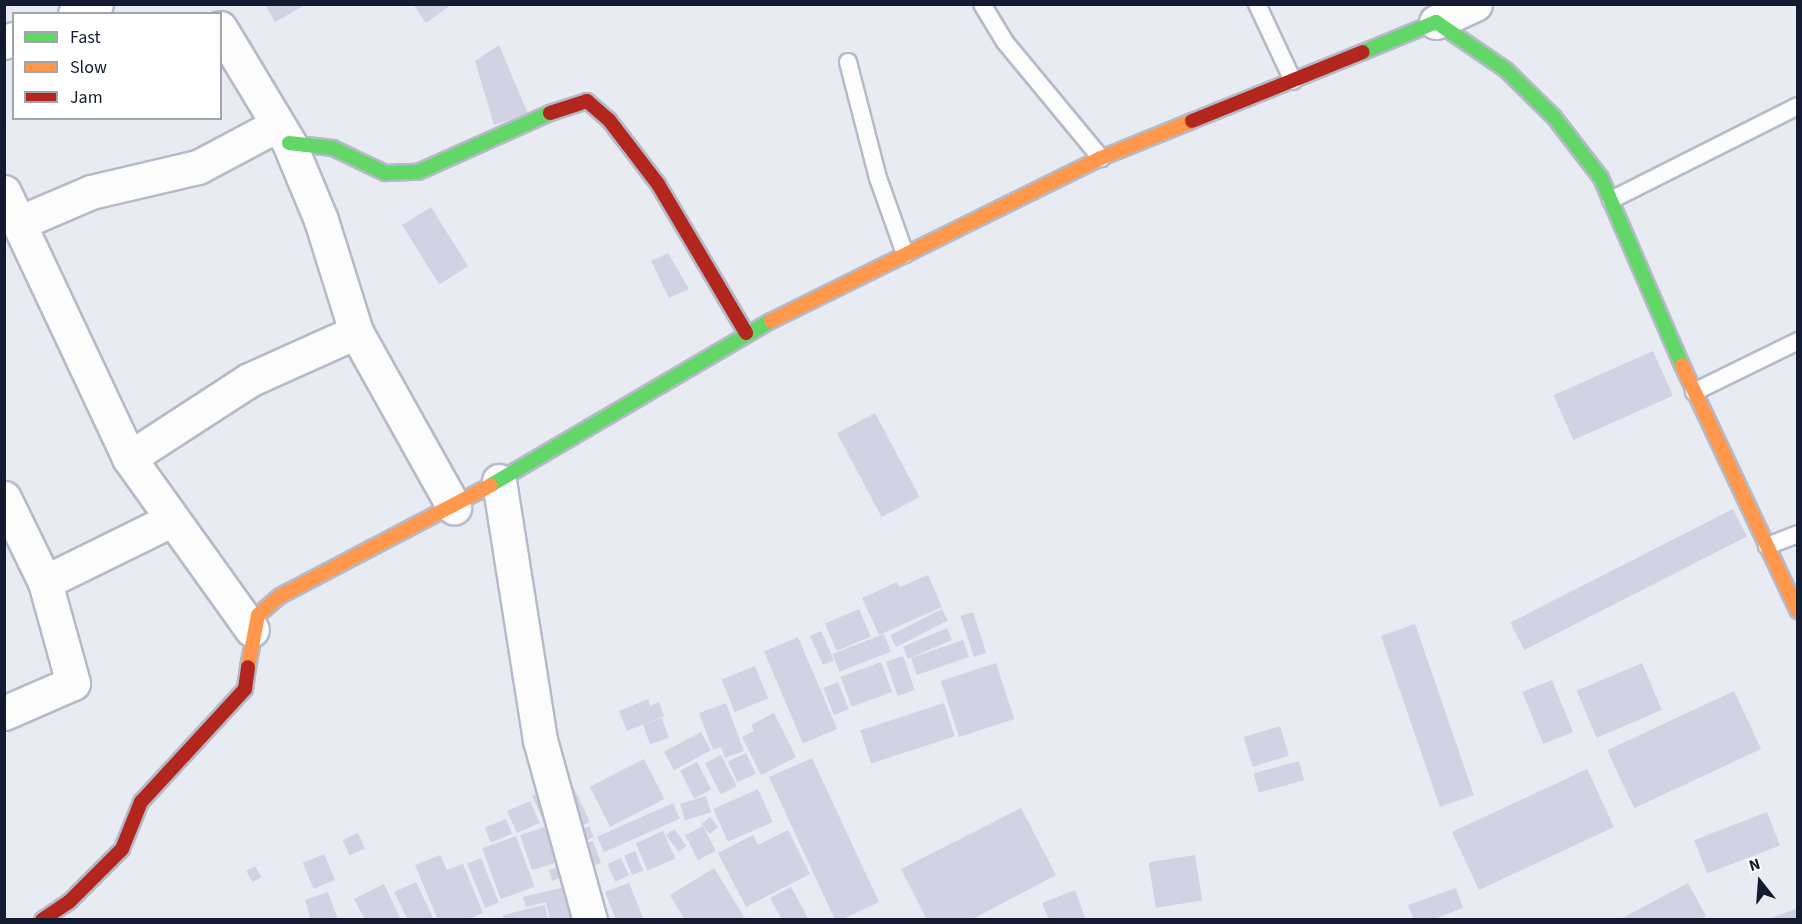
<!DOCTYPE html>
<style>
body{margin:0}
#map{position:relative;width:1802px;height:924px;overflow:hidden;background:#e9ebf2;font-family:"Source Sans 3",sans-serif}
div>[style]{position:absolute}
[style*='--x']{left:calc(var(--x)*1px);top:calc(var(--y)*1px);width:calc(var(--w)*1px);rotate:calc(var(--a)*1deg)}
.building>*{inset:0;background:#d2d2e4;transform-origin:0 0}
.roads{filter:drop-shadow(2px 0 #b5bac8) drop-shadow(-2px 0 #b5bac8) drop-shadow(0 2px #b5bac8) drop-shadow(0 -2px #b5bac8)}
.lane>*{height:16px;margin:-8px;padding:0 8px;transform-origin:8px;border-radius:8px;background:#fcfcfd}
.street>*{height:33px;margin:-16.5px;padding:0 16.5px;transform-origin:16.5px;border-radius:16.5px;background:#fcfcfd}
.fast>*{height:14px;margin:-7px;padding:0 7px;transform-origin:7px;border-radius:7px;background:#63d668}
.slow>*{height:14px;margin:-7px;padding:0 7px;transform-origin:7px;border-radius:7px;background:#ff974d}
.jam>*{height:14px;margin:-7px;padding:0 7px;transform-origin:7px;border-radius:7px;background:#b3261e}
span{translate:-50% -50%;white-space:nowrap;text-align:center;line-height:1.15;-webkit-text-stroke:6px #fff;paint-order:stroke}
.frame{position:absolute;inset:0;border:6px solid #131b30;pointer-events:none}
.legend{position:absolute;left:12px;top:12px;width:210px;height:108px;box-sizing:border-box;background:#fff;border:2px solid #a1a4ac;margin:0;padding:8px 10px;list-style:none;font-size:18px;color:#131b30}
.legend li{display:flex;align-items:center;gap:12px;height:30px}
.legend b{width:30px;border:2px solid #a1a4ac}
.north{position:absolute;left:1730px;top:852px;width:60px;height:60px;-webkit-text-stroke:4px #fff;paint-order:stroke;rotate:343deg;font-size:16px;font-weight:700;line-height:24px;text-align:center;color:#131b30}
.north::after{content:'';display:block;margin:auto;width:21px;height:27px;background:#131b30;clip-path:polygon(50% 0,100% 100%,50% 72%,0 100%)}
</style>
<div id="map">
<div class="building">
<i style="clip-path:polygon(265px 4px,307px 4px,275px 22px)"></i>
<i style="clip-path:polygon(413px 4px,452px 4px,426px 23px)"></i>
<i style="clip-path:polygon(499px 45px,528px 114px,494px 125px,475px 61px)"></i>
<i style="left:431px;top:207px;width:70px;height:34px;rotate:58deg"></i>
<i style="clip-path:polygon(668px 253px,689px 289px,669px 298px,651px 261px)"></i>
<i style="left:1653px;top:351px;width:49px;height:109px;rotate:66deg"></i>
<i style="left:875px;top:413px;width:95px;height:43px;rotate:62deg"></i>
<i style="left:1733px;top:509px;width:31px;height:250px;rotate:63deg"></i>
<i style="clip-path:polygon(928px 575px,942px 607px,879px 635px,862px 598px,897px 582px,900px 587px)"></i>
<i style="left:859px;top:609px;width:30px;height:37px;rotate:67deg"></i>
<i style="left:942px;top:609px;width:13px;height:58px;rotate:63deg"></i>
<i style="left:973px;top:612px;width:43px;height:13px;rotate:72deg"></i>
<i style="left:1415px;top:624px;width:181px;height:36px;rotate:71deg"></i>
<i style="left:947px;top:628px;width:13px;height:48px;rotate:67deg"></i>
<i style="left:821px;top:631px;width:32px;height:12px;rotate:66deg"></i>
<i style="left:884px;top:634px;width:19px;height:55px;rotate:69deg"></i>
<i style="left:798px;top:637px;width:100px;height:37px;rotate:67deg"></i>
<i style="left:963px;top:640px;width:18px;height:55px;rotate:71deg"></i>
<i style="left:903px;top:656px;width:36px;height:18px;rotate:71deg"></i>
<i style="left:881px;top:662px;width:32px;height:43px;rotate:70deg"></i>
<i style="left:996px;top:663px;width:59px;height:58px;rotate:72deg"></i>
<i style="left:1642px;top:663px;width:51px;height:71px;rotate:67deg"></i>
<i style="left:755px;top:666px;width:35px;height:36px;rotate:68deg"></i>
<i style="left:1552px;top:680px;width:56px;height:32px;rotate:68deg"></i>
<i style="left:838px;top:682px;width:29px;height:16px;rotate:68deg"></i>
<i style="left:1734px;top:691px;width:64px;height:140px;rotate:65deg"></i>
<i style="clip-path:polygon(648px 699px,650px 706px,659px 702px,664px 716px,627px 731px,619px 711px)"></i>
<i style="clip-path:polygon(726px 703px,744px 751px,725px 758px,721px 747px,713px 750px,699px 713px)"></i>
<i style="left:944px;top:703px;width:35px;height:88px;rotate:72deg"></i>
<i style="clip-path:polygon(774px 713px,796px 757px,761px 775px,742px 737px,754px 731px,751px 725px)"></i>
<i style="left:662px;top:718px;width:21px;height:20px;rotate:71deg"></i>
<i style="left:1280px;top:726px;width:31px;height:38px;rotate:73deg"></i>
<i style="left:701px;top:732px;width:21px;height:42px;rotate:62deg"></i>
<i style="left:746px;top:753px;width:23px;height:20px;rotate:65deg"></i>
<i style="left:721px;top:755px;width:35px;height:18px;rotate:63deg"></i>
<i style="clip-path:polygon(812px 758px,879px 902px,841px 920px,835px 920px,769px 777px)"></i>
<i style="left:644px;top:759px;width:45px;height:61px;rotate:63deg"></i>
<i style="left:1299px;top:761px;width:20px;height:47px;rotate:75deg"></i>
<i style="left:697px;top:762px;width:31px;height:19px;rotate:63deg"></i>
<i style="left:1587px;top:769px;width:64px;height:149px;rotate:65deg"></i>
<i style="clip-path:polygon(569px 778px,590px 822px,562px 835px,554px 820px,545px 824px,532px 796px)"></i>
<i style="left:758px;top:789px;width:36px;height:49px;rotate:66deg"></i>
<i style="left:706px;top:796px;width:17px;height:27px;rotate:73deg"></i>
<i style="left:530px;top:801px;width:24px;height:25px;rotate:66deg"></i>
<i style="left:673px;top:803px;width:17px;height:83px;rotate:66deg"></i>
<i style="clip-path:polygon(1021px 808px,1056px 875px,971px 920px,927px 920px,901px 869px)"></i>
<i style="left:1767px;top:812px;width:36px;height:78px;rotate:69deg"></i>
<i style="left:710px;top:817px;width:13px;height:11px;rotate:51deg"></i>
<i style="left:506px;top:819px;width:16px;height:23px;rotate:68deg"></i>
<i style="clip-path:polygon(554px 824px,574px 857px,532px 870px,520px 835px)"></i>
<i style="left:589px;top:826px;width:12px;height:22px;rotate:66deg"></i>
<i style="left:703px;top:826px;width:28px;height:20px;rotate:63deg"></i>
<i style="left:674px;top:829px;width:21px;height:10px;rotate:53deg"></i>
<i style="clip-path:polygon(788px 830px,810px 874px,746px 907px,718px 853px,753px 835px,758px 845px)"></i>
<i style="left:663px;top:831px;width:30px;height:30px;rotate:66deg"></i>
<i style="left:358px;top:833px;width:17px;height:17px;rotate:66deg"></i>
<i style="left:516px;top:836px;width:54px;height:36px;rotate:70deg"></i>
<i style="clip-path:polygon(593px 841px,601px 863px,552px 881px,549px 870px,577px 860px,573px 848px)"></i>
<i style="left:635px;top:851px;width:21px;height:12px;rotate:67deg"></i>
<i style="left:324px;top:854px;width:28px;height:23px;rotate:67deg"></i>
<i style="clip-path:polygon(440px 855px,447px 870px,463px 864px,483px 913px,467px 920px,438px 920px,415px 865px)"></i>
<i style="left:1195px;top:855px;width:46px;height:47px;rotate:81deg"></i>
<i style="left:481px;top:858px;width:48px;height:15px;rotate:68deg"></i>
<i style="left:621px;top:858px;width:19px;height:15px;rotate:65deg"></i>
<i style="left:255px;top:866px;width:13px;height:10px;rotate:61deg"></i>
<i style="clip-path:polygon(714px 868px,746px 920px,685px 920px,670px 895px)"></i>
<i style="clip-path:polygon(416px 882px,434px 920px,408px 920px,394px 892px)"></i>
<i style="clip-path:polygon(581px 883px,590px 920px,550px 920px,546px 902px,526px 907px,523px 897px)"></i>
<i style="clip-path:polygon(629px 883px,644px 920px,616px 920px,605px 892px)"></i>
<i style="clip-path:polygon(1688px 883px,1706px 916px,1699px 920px,1619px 920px)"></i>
<i style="clip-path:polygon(384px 884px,401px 920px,365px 920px,354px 899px)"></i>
<i style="clip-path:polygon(791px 887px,809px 920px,782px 920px,770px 898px)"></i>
<i style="clip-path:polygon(1456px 888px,1463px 908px,1432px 920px,1414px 920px,1408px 905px)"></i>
<i style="clip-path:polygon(1075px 890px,1086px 920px,1049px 920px,1042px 903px)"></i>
<i style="clip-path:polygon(328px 892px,338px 920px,311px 920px,305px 900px)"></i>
<i style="clip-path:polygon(545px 905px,548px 920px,504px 920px,503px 915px)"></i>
<i style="clip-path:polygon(1798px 908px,1798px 920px,1769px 920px,1769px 919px)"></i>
</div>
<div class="roads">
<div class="lane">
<i style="--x:982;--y:4;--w:44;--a:58.8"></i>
<i style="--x:1005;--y:42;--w:151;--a:50.4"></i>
<i style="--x:1257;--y:4;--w:85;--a:64.9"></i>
<i style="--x:848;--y:62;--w:120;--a:75.5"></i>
<i style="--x:878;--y:178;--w:81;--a:70.4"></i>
<i style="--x:1611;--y:200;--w:209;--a:-26.7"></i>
<i style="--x:1694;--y:392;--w:116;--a:-26.1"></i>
<i style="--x:1767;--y:546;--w:33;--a:-21"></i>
</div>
<div class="street">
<i style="--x:75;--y:14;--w:23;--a:-25"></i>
<i style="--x:1436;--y:22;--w:43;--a:-24.8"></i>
<i style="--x:220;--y:28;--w:134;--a:59"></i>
<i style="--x:289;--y:143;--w:83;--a:67.4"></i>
<i style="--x:321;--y:220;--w:117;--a:72.6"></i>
<i style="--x:356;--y:332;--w:201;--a:60.8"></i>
<i style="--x:4;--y:42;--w:10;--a:-17"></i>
<i style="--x:4;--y:192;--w:294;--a:64.8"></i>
<i style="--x:129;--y:458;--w:211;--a:54.4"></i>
<i style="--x:21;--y:222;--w:76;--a:-23.2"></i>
<i style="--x:91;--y:192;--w:110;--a:-13.2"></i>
<i style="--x:198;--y:167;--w:89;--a:-28"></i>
<i style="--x:129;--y:458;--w:143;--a:-33"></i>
<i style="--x:249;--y:380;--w:117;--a:-24.2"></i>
<i style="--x:499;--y:481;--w:262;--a:81"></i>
<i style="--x:540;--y:740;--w:187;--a:74.5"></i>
<i style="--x:4;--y:498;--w:93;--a:64"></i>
<i style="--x:4;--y:713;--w:75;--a:-23.5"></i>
<i style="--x:73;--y:683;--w:105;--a:-105.5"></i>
<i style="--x:45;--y:582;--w:140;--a:-26.2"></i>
</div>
<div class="fast">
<i style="--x:1363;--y:52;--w:79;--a:-22.3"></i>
<i style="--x:1436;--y:22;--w:85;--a:34.4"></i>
<i style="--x:1506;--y:70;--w:67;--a:44.4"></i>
<i style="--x:1554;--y:117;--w:77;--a:52.4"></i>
<i style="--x:1601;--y:178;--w:204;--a:66.6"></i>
<i style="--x:289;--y:143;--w:44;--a:6.5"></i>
<i style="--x:333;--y:148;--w:58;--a:25.7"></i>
<i style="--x:385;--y:173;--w:33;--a:-2"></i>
<i style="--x:418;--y:172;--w:145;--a:-24.1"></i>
<i style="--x:491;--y:485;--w:324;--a:-30.4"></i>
</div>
<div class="slow">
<i style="--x:771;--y:321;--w:368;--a:-26.3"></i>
<i style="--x:1101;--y:158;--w:98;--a:-22.1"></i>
<i style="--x:1682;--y:365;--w:272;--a:64.8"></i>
<i style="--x:248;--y:667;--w:53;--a:-79.1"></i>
<i style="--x:258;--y:615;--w:29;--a:-41"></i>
<i style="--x:280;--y:596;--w:238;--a:-27.7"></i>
</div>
<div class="jam">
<i style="--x:550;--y:113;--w:39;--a:-18"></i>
<i style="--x:587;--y:101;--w:29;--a:41"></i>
<i style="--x:609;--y:120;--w:81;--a:52.6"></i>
<i style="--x:658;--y:184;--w:173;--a:59.4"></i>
<i style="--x:1192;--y:121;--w:184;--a:-22"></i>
<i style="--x:42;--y:920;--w:32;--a:-34"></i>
<i style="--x:69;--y:902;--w:75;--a:-45"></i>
<i style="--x:122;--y:849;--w:51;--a:-68"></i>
<i style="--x:141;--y:802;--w:154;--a:-47.4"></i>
<i style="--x:245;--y:689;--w:22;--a:-82"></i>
</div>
</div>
<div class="frame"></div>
<ul class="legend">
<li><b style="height:8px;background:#63d668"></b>Fast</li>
<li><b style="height:8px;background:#ff974d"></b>Slow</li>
<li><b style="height:8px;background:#b3261e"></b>Jam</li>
</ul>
<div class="north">N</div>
</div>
